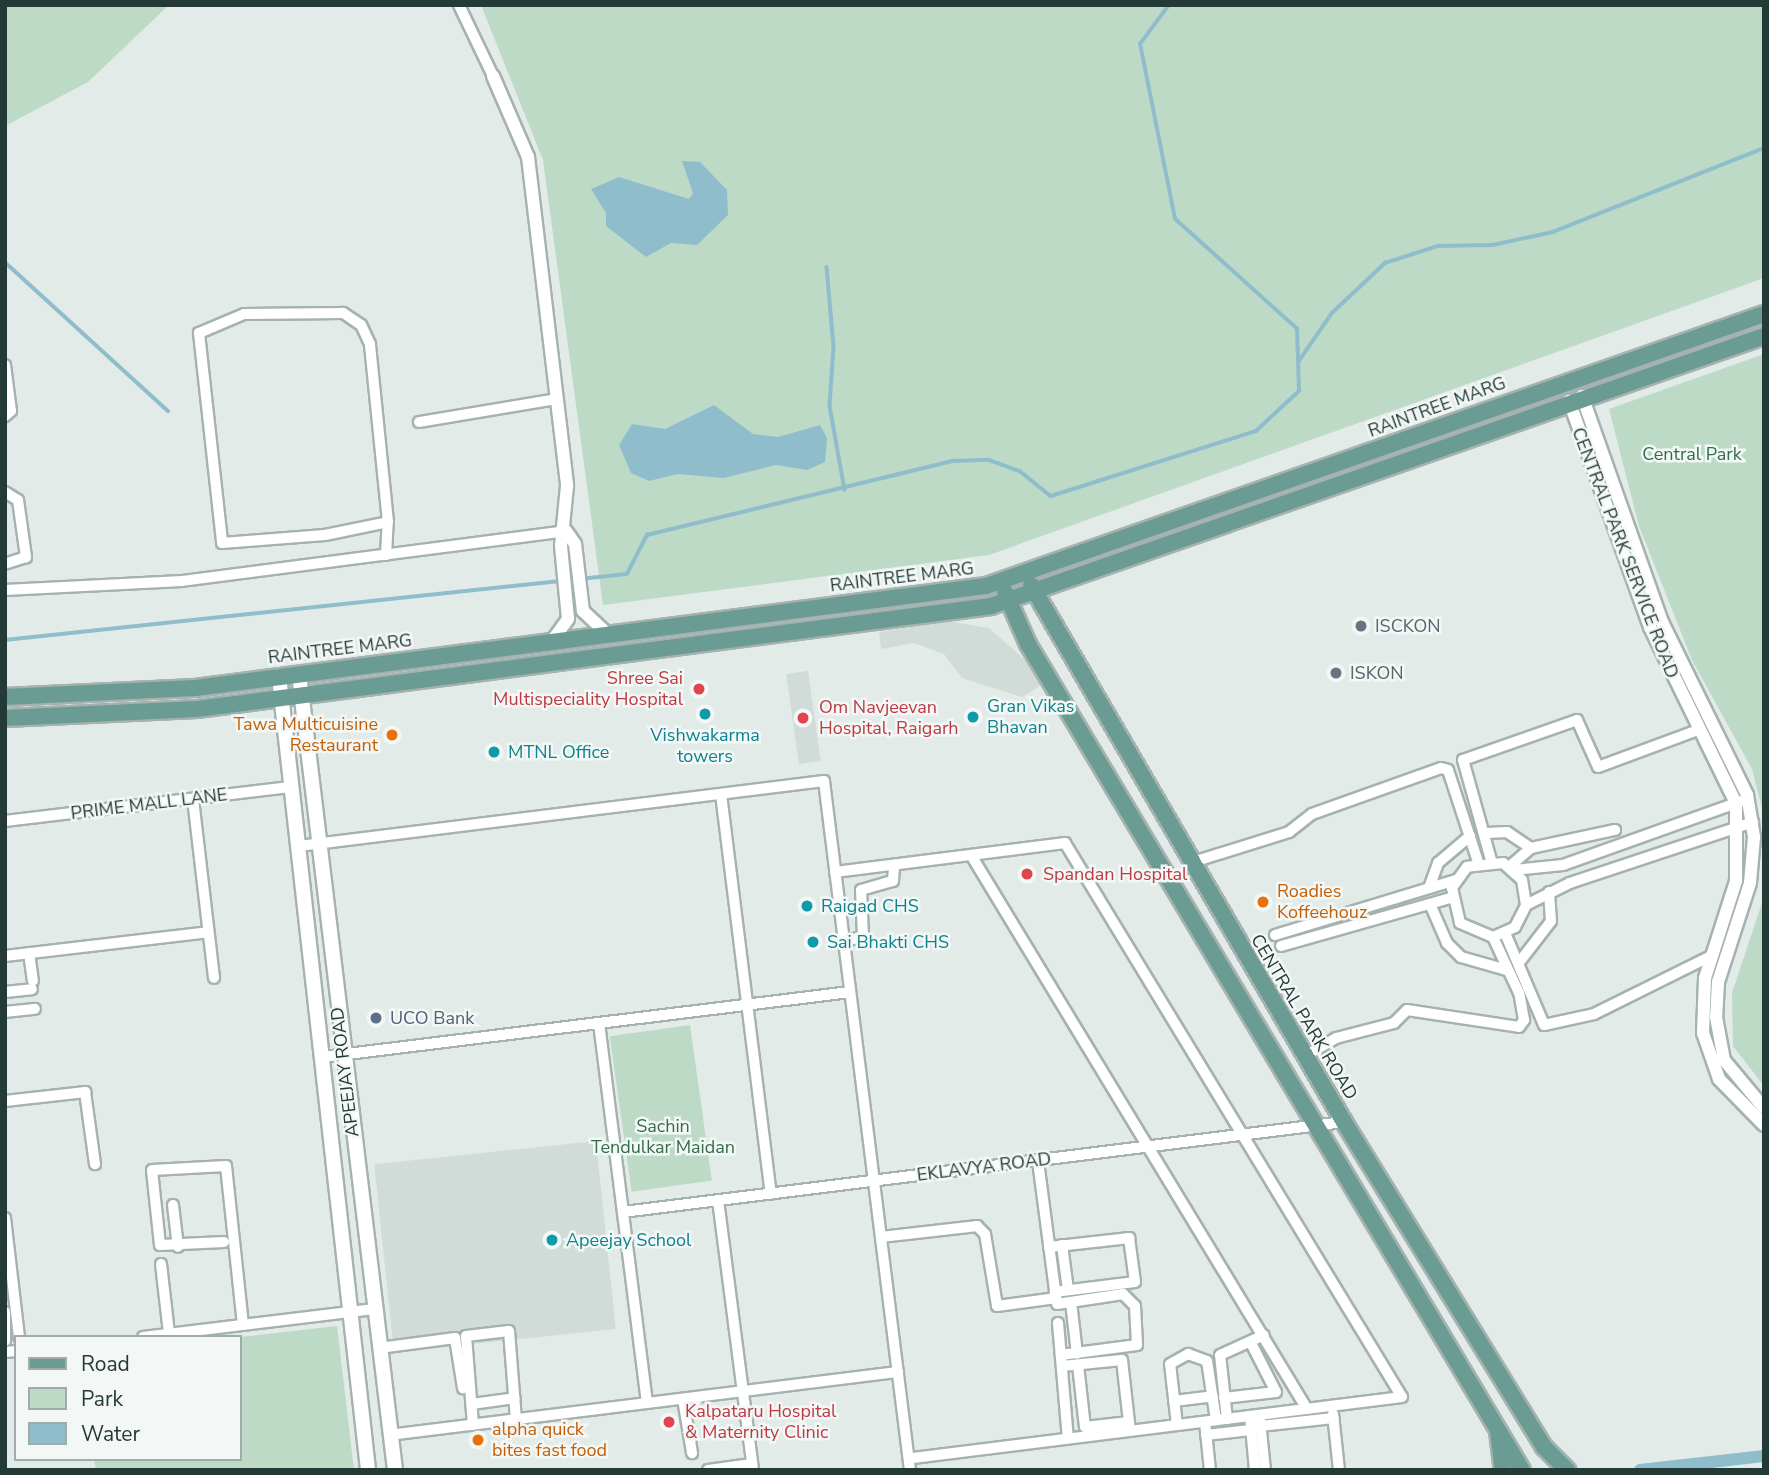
<!DOCTYPE html>
<style>
body{margin:0}
#map{position:relative;width:1769px;height:1475px;overflow:hidden;background:#e2ebe8;font-family:"Nunito Sans",sans-serif}
div>[style]{position:absolute}
[style*='--x']{left:calc(var(--x)*1px);top:calc(var(--y)*1px);width:calc(var(--w)*1px);rotate:calc(var(--a)*1deg)}
.built>*{inset:0;background:#d1dbd7;transform-origin:0 0}
.green>*{inset:0;background:#bddac7;transform-origin:0 0}
.water>*{inset:0;background:#90bdcb}
.stream>*{height:3.5px;margin:-1.75px;padding:0 1.75px;transform-origin:1.75px;border-radius:1.75px;background:#90bdcb}
.canal>*{height:12px;margin:-6px;padding:0 6px;transform-origin:6px;border-radius:6px;background:#90bdcb}
.roads{filter:drop-shadow(2px 0 #a5b2af) drop-shadow(-2px 0 #a5b2af) drop-shadow(0 2px #a5b2af) drop-shadow(0 -2px #a5b2af)}
.minor>*{height:10px;margin:-5px;padding:0 5px;transform-origin:5px;border-radius:5px;background:#fff}
.tertiary>*{height:12px;margin:-6px;padding:0 6px;transform-origin:6px;border-radius:6px;background:#fff}
.secondary>*{height:14px;margin:-7px;padding:0 7px;transform-origin:7px;border-radius:7px;background:#fff}
.primary>*{height:16px;margin:-8px;padding:0 8px;transform-origin:8px;border-radius:8px;background:#6b9c93}
.dots>*{width:19px;height:19px;translate:-50% -50%;box-sizing:border-box;border:4px solid #f3f8f6;border-radius:50%}
span{translate:-50% -50%;white-space:nowrap;text-align:center;line-height:1.15;-webkit-text-stroke:5px #f3f8f6;paint-order:stroke}
.street-label{font-size:18px;color:#243a36}
.park-label{font-size:18px;color:#326d4d}
.worship-label{font-size:18px;color:#5b616d}
.left{translate:0 -50%;text-align:left}
.health-label{font-size:18px;color:#be3a42}
.right{translate:-100% -50%;text-align:right}
.culture-label{font-size:18px;color:#0d838f}
.food-label{font-size:18px;color:#c56008}
.service-label{font-size:18px;color:#4e5e75}
.frame{position:absolute;inset:0;border:7px solid #243a36;pointer-events:none}
.legend{position:absolute;left:14px;top:1335px;width:228px;height:126px;box-sizing:border-box;background:#f3f8f6;border:2px solid #a0aca9;margin:0;padding:9px 12px;list-style:none;font-size:21px;color:#243a36}
.legend li{display:flex;align-items:center;gap:14px;height:35px}
.legend b{width:35px;border:2px solid #a0aca9}
</style>
<div id="map">
<div class="built">
<i style="clip-path:polygon(947px 621px,989px 628px,1040px 673px,1040px 686px,1022px 697px,962px 678px,944px 654px,914px 643px,881px 649px,879px 632px)"></i>
<i style="left:808px;top:671px;width:91px;height:22px;rotate:82deg"></i>
<i style="left:596px;top:1141px;width:189px;height:223px;rotate:84deg"></i>
</div>
<div class="green">
<i style="clip-path:polygon(5px 5px,169px 5px,88px 82px,5px 126px)"></i>
<i style="clip-path:polygon(481px 5px,1764px 5px,1764px 278px,989px 555px,603px 605px,543px 160px)"></i>
<i style="clip-path:polygon(1764px 354px,1764px 816px,1752px 769px,1692px 660px,1639px 526px,1609px 409px)"></i>
<i style="clip-path:polygon(1764px 897px,1764px 1086px,1733px 1046px,1732px 993px)"></i>
<i style="left:690px;top:1025px;width:157px;height:81px;rotate:82deg"></i>
<i style="clip-path:polygon(337px 1326px,354px 1470px,96px 1470px,94px 1459px,240px 1459px,240px 1337px)"></i>
</div>
<div class="water">
<i style="clip-path:polygon(682px 161px,700px 162px,727px 190px,728px 215px,697px 245px,671px 243px,646px 257px,606px 226px,606px 213px,591px 189px,619px 177px,689px 199px,693px 193px)"></i>
<i style="clip-path:polygon(714px 405px,753px 434px,778px 437px,820px 425px,827px 438px,825px 462px,807px 470px,776px 465px,724px 478px,678px 474px,649px 481px,631px 473px,619px 445px,632px 424px,665px 429px)"></i>
</div>
<div class="stream">
<i style="--x:5;--y:262;--w:221;--a:42.4"></i>
<i style="--x:827;--y:267;--w:80;--a:85"></i>
<i style="--x:834;--y:347;--w:59;--a:93.9"></i>
<i style="--x:830;--y:406;--w:85;--a:79.9"></i>
<i style="--x:1299;--y:361;--w:58;--a:-55.5"></i>
<i style="--x:1332;--y:313;--w:73;--a:-43.3"></i>
<i style="--x:1385;--y:263;--w:56;--a:-17.8"></i>
<i style="--x:1438;--y:246;--w:55;--a:-1"></i>
<i style="--x:1493;--y:245;--w:61;--a:-12.2"></i>
<i style="--x:1553;--y:232;--w:227;--a:-21.7"></i>
<i style="--x:5;--y:640;--w:625;--a:-6.06"></i>
<i style="--x:627;--y:574;--w:44;--a:-62.9"></i>
<i style="--x:647;--y:535;--w:315;--a:-13.6"></i>
<i style="--x:953;--y:461;--w:36;--a:-2"></i>
<i style="--x:989;--y:460;--w:33;--a:20"></i>
<i style="--x:1020;--y:471;--w:40;--a:39"></i>
<i style="--x:1051;--y:496;--w:215;--a:-17.6"></i>
<i style="--x:1256;--y:431;--w:59;--a:-42.9"></i>
<i style="--x:1299;--y:391;--w:62;--a:-91.8"></i>
<i style="--x:1297;--y:329;--w:164;--a:-138"></i>
<i style="--x:1175;--y:219;--w:178;--a:-101.3"></i>
<i style="--x:1140;--y:44;--w:49;--a:-53.4"></i>
</div>
<div class="canal">
<i style="--x:1640;--y:1470;--w:125;--a:-6.4"></i>
</div>
<div class="roads">
<div class="minor">
<i style="--x:459;--y:5;--w:79;--a:64.4"></i>
<i style="--x:5;--y:365;--w:46;--a:82.6"></i>
<i style="--x:11;--y:411;--w:8;--a:140"></i>
<i style="--x:419;--y:422;--w:140;--a:-9.5"></i>
<i style="--x:5;--y:492;--w:15;--a:32"></i>
<i style="--x:18;--y:500;--w:58;--a:82"></i>
<i style="--x:26;--y:557;--w:22;--a:162"></i>
<i style="--x:386;--y:555;--w:33;--a:-87"></i>
<i style="--x:388;--y:522;--w:179;--a:-95.8"></i>
<i style="--x:370;--y:344;--w:21;--a:-115"></i>
<i style="--x:361;--y:325;--w:22;--a:-146"></i>
<i style="--x:343;--y:313;--w:99;--a:179.4"></i>
<i style="--x:244;--y:314;--w:49;--a:157.1"></i>
<i style="--x:199;--y:333;--w:211;--a:83.7"></i>
<i style="--x:222;--y:543;--w:103;--a:-4.4"></i>
<i style="--x:325;--y:535;--w:64;--a:-11.7"></i>
<i style="--x:5;--y:590;--w:177;--a:-2.9"></i>
<i style="--x:182;--y:581;--w:387;--a:-7.4"></i>
<i style="--x:721;--y:794;--w:403;--a:82.9"></i>
<i style="--x:193;--y:799;--w:180;--a:83.3"></i>
<i style="--x:5;--y:821;--w:289;--a:-6.8"></i>
<i style="--x:1486;--y:833;--w:21;--a:-3"></i>
<i style="--x:1507;--y:832;--w:29;--a:34"></i>
<i style="--x:299;--y:846;--w:529;--a:-7.06"></i>
<i style="--x:824;--y:781;--w:694;--a:82.89"></i>
<i style="--x:971;--y:855;--w:648;--a:58.76"></i>
<i style="--x:1491;--y:860;--w:104;--a:-105.6"></i>
<i style="--x:1463;--y:760;--w:121;--a:-19.3"></i>
<i style="--x:1577;--y:720;--w:51;--a:65.9"></i>
<i style="--x:1598;--y:767;--w:107;--a:-20.3"></i>
<i style="--x:1190;--y:863;--w:104;--a:-17.4"></i>
<i style="--x:1289;--y:832;--w:29;--a:-38"></i>
<i style="--x:1312;--y:814;--w:137;--a:-19.6"></i>
<i style="--x:1441;--y:768;--w:7;--a:16"></i>
<i style="--x:1448;--y:770;--w:97;--a:71.9"></i>
<i style="--x:1509;--y:867;--w:29;--a:-41"></i>
<i style="--x:1531;--y:848;--w:86;--a:-12.1"></i>
<i style="--x:1514;--y:870;--w:49;--a:-5.8"></i>
<i style="--x:1563;--y:865;--w:190;--a:-19.7"></i>
<i style="--x:835;--y:872;--w:232;--a:-7.2"></i>
<i style="--x:1065;--y:843;--w:648;--a:58.69"></i>
<i style="--x:1402;--y:1397;--w:497;--a:172.9"></i>
<i style="--x:1429;--y:888;--w:27;--a:-70"></i>
<i style="--x:1438;--y:863;--w:42;--a:-40.2"></i>
<i style="--x:1430;--y:904;--w:43;--a:66.4"></i>
<i style="--x:1447;--y:943;--w:20;--a:45"></i>
<i style="--x:1461;--y:957;--w:48;--a:15.8"></i>
<i style="--x:1526;--y:905;--w:25;--a:-99"></i>
<i style="--x:1522;--y:880;--w:25;--a:-138"></i>
<i style="--x:1503;--y:863;--w:36;--a:174"></i>
<i style="--x:1467;--y:867;--w:26;--a:126"></i>
<i style="--x:1452;--y:888;--w:36;--a:77"></i>
<i style="--x:1460;--y:923;--w:36;--a:23"></i>
<i style="--x:1493;--y:937;--w:24;--a:-24"></i>
<i style="--x:1515;--y:927;--w:25;--a:-63"></i>
<i style="--x:1526;--y:905;--w:49;--a:-26.6"></i>
<i style="--x:1570;--y:883;--w:193;--a:-18.4"></i>
<i style="--x:1505;--y:933;--w:100;--a:67"></i>
<i style="--x:1544;--y:1025;--w:51;--a:-12.4"></i>
<i style="--x:1594;--y:1014;--w:133;--a:-26.4"></i>
<i style="--x:1275;--y:935;--w:189;--a:-16.9"></i>
<i style="--x:843;--y:941;--w:20;--a:-11"></i>
<i style="--x:863;--y:937;--w:47;--a:-92.4"></i>
<i style="--x:861;--y:890;--w:33;--a:-16"></i>
<i style="--x:893;--y:881;--w:16;--a:-86"></i>
<i style="--x:1281;--y:946;--w:177;--a:-15.8"></i>
<i style="--x:29;--y:953;--w:28;--a:82"></i>
<i style="--x:5;--y:956;--w:204;--a:-6.7"></i>
<i style="--x:1521;--y:960;--w:49;--a:-52.4"></i>
<i style="--x:1551;--y:921;--w:29;--a:-94"></i>
<i style="--x:5;--y:992;--w:27;--a:-6"></i>
<i style="--x:5;--y:1012;--w:30;--a:-6"></i>
<i style="--x:599;--y:1023;--w:383;--a:82.8"></i>
<i style="--x:1305;--y:1056;--w:36;--a:-30"></i>
<i style="--x:1336;--y:1038;--w:60;--a:-14.5"></i>
<i style="--x:1394;--y:1023;--w:18;--a:-45"></i>
<i style="--x:1407;--y:1010;--w:113;--a:8.6"></i>
<i style="--x:1519;--y:1027;--w:9;--a:-54"></i>
<i style="--x:1524;--y:1020;--w:27;--a:-100"></i>
<i style="--x:1519;--y:993;--w:62;--a:-114.9"></i>
<i style="--x:323;--y:1057;--w:531;--a:-7.03"></i>
<i style="--x:5;--y:1101;--w:81;--a:-6.4"></i>
<i style="--x:85;--y:1092;--w:73;--a:82.1"></i>
<i style="--x:1038;--y:1161;--w:137;--a:82.5"></i>
<i style="--x:718;--y:1200;--w:272;--a:82.6"></i>
<i style="--x:173;--y:1205;--w:42;--a:83.2"></i>
<i style="--x:623;--y:1212;--w:727;--a:-7.12"></i>
<i style="--x:5;--y:1218;--w:120;--a:83.3"></i>
<i style="--x:881;--y:1237;--w:97;--a:-6.5"></i>
<i style="--x:977;--y:1226;--w:11;--a:45"></i>
<i style="--x:985;--y:1234;--w:73;--a:80.5"></i>
<i style="--x:997;--y:1306;--w:60;--a:-7.7"></i>
<i style="--x:224;--y:1242;--w:64;--a:177.3"></i>
<i style="--x:160;--y:1245;--w:75;--a:-96.1"></i>
<i style="--x:152;--y:1170;--w:74;--a:-3.1"></i>
<i style="--x:226;--y:1166;--w:160;--a:83.9"></i>
<i style="--x:1062;--y:1245;--w:45;--a:82.4"></i>
<i style="--x:1049;--y:1247;--w:81;--a:-6.4"></i>
<i style="--x:1129;--y:1238;--w:44;--a:82.2"></i>
<i style="--x:1135;--y:1282;--w:81;--a:172.9"></i>
<i style="--x:161;--y:1264;--w:69;--a:83.4"></i>
<i style="--x:1071;--y:1302;--w:52;--a:83.4"></i>
<i style="--x:1057;--y:1304;--w:67;--a:-8.6"></i>
<i style="--x:1123;--y:1294;--w:17;--a:45"></i>
<i style="--x:1135;--y:1306;--w:39;--a:87"></i>
<i style="--x:1137;--y:1345;--w:77;--a:172.5"></i>
<i style="--x:5;--y:1312;--w:29;--a:90"></i>
<i style="--x:1058;--y:1323;--w:116;--a:85.1"></i>
<i style="--x:143;--y:1337;--w:233;--a:-6.9"></i>
<i style="--x:379;--y:1348;--w:77;--a:-7.5"></i>
<i style="--x:455;--y:1338;--w:51;--a:80.9"></i>
<i style="--x:5;--y:1352;--w:11;--a:-5"></i>
<i style="--x:1078;--y:1365;--w:62;--a:83.6"></i>
<i style="--x:1085;--y:1427;--w:44;--a:-6.5"></i>
<i style="--x:1062;--y:1366;--w:60;--a:-5.7"></i>
<i style="--x:1122;--y:1360;--w:71;--a:83.6"></i>
<i style="--x:1224;--y:1398;--w:52;--a:-6.6"></i>
<i style="--x:1276;--y:1392;--w:55;--a:-117"></i>
<i style="--x:683;--y:1399;--w:55;--a:80.5"></i>
<i style="--x:1174;--y:1401;--w:39;--a:-7"></i>
<i style="--x:472;--y:1404;--w:43;--a:-7.9"></i>
<i style="--x:1333;--y:1414;--w:56;--a:83.9"></i>
<i style="--x:1250;--y:1416;--w:54;--a:84.7"></i>
<i style="--x:1227;--y:1419;--w:64;--a:-96.2"></i>
<i style="--x:1220;--y:1355;--w:48;--a:-24.4"></i>
<i style="--x:1260;--y:1421;--w:49;--a:84.2"></i>
<i style="--x:1205;--y:1422;--w:48;--a:84.1"></i>
<i style="--x:473;--y:1425;--w:89;--a:-94.5"></i>
<i style="--x:466;--y:1336;--w:43;--a:-6.6"></i>
<i style="--x:509;--y:1331;--w:88;--a:85.5"></i>
<i style="--x:1177;--y:1425;--w:61;--a:-96.5"></i>
<i style="--x:1170;--y:1364;--w:21;--a:-29"></i>
<i style="--x:1188;--y:1354;--w:20;--a:20"></i>
<i style="--x:1207;--y:1361;--w:60;--a:81.3"></i>
<i style="--x:1260;--y:1426;--w:74;--a:-6.2"></i>
<i style="--x:389;--y:1435;--w:513;--a:-7.06"></i>
<i style="--x:1206;--y:1435;--w:45;--a:-6.3"></i>
<i style="--x:708;--y:1470;--w:44;--a:-7.8"></i>
</div>
<div class="tertiary">
<i style="--x:493;--y:76;--w:88;--a:66.6"></i>
<i style="--x:528;--y:157;--w:331;--a:83.2"></i>
<i style="--x:567;--y:486;--w:60;--a:95.7"></i>
<i style="--x:561;--y:546;--w:73;--a:84.5"></i>
<i style="--x:568;--y:619;--w:29;--a:126"></i>
<i style="--x:1582;--y:396;--w:240;--a:70.5"></i>
<i style="--x:1662;--y:622;--w:193;--a:63.8"></i>
<i style="--x:1747;--y:795;--w:43;--a:80.5"></i>
<i style="--x:1754;--y:837;--w:46;--a:95"></i>
<i style="--x:1750;--y:883;--w:104;--a:107.9"></i>
<i style="--x:1718;--y:982;--w:35;--a:93"></i>
<i style="--x:1716;--y:1017;--w:44;--a:79.5"></i>
<i style="--x:1724;--y:1060;--w:62;--a:50.2"></i>
<i style="--x:1569;--y:401;--w:240;--a:70.3"></i>
<i style="--x:1650;--y:627;--w:196;--a:64"></i>
<i style="--x:1736;--y:803;--w:78;--a:90"></i>
<i style="--x:1736;--y:881;--w:102;--a:107.7"></i>
<i style="--x:1705;--y:978;--w:55;--a:92.1"></i>
<i style="--x:1703;--y:1033;--w:49;--a:70.8"></i>
<i style="--x:1719;--y:1079;--w:64;--a:45.6"></i>
<i style="--x:566;--y:531;--w:16;--a:55"></i>
<i style="--x:575;--y:544;--w:67;--a:83.2"></i>
<i style="--x:583;--y:611;--w:34;--a:43"></i>
</div>
<div class="secondary">
<i style="--x:299;--y:674;--w:802;--a:83.12"></i>
<i style="--x:279;--y:676;--w:799;--a:83.6"></i>
</div>
<div class="primary">
<i style="--x:1031;--y:585;--w:622;--a:59.76"></i>
<i style="--x:1344;--y:1122;--w:382;--a:58.4"></i>
<i style="--x:1544;--y:1447;--w:33;--a:45"></i>
<i style="--x:1005;--y:592;--w:57;--a:66.1"></i>
<i style="--x:1028;--y:644;--w:962;--a:59.12"></i>
<i style="--x:5;--y:697;--w:190;--a:-2.7"></i>
<i style="--x:195;--y:688;--w:798;--a:-7.35"></i>
<i style="--x:986;--y:586;--w:824;--a:-19.27"></i>
<i style="--x:5;--y:718;--w:192;--a:-2.7"></i>
<i style="--x:197;--y:709;--w:801;--a:-7.39"></i>
<i style="--x:991;--y:606;--w:819;--a:-19.25"></i>
<i style="--x:1498;--y:1431;--w:39;--a:83"></i>
</div>
</div>
<div class="dots">
<i style="left:1361px;top:626px;background:#6b7280"></i>
<i style="left:1336px;top:673px;background:#6b7280"></i>
<i style="left:699px;top:689px;background:#e0444e"></i>
<i style="left:705px;top:714px;background:#0f9aa8"></i>
<i style="left:973px;top:717px;background:#0f9aa8"></i>
<i style="left:803px;top:718px;background:#e0444e"></i>
<i style="left:392px;top:735px;background:#e8710a"></i>
<i style="left:494px;top:752px;background:#0f9aa8"></i>
<i style="left:1027px;top:874px;background:#e0444e"></i>
<i style="left:1263px;top:902px;background:#e8710a"></i>
<i style="left:807px;top:906px;background:#0f9aa8"></i>
<i style="left:813px;top:942px;background:#0f9aa8"></i>
<i style="left:376px;top:1018px;background:#5c6f8a"></i>
<i style="left:552px;top:1240px;background:#0f9aa8"></i>
<i style="left:669px;top:1422px;background:#e0444e"></i>
<i style="left:478px;top:1440px;background:#e8710a"></i>
</div>
<div class="street-label">
<span style="left:1437px;top:407px;rotate:-20deg">RAINTREE MARG</span>
<span style="left:1625px;top:553px;rotate:69deg">CENTRAL PARK SERVICE ROAD</span>
<span style="left:902px;top:577px;rotate:-7deg">RAINTREE MARG</span>
<span style="left:340px;top:649px;rotate:-7deg">RAINTREE MARG</span>
<span style="left:149px;top:804px;rotate:-7deg">PRIME MALL LANE</span>
<span style="left:1304px;top:1017px;rotate:59deg">CENTRAL PARK ROAD</span>
<span style="left:345px;top:1072px;rotate:-97deg">APEEJAY ROAD</span>
<span style="left:984px;top:1167px;rotate:-7deg">EKLAVYA ROAD</span>
</div>
<div class="park-label">
<span style="left:1692px;top:454px">Central Park</span>
<span style="left:663px;top:1137px">Sachin<br>Tendulkar Maidan</span>
</div>
<div class="worship-label">
<span class="left" style="left:1375px;top:626px">ISCKON</span>
<span class="left" style="left:1350px;top:673px">ISKON</span>
</div>
<div class="health-label">
<span class="right" style="left:683px;top:689px">Shree Sai<br>Multispeciality Hospital</span>
<span class="left" style="left:819px;top:718px">Om Navjeevan<br>Hospital, Raigarh</span>
<span class="left" style="left:1043px;top:874px">Spandan Hospital</span>
<span class="left" style="left:685px;top:1422px">Kalpataru Hospital<br>&amp; Maternity Clinic</span>
</div>
<div class="culture-label">
<span class="left" style="left:987px;top:717px">Gran Vikas<br>Bhavan</span>
<span style="left:705px;top:746px">Vishwakarma<br>towers</span>
<span class="left" style="left:508px;top:752px">MTNL Office</span>
<span class="left" style="left:821px;top:906px">Raigad CHS</span>
<span class="left" style="left:827px;top:942px">Sai Bhakti CHS</span>
<span class="left" style="left:566px;top:1240px">Apeejay School</span>
</div>
<div class="food-label">
<span class="right" style="left:378px;top:735px">Tawa Multicuisine<br>Restaurant</span>
<span class="left" style="left:1277px;top:902px">Roadies<br>Koffeehouz</span>
<span class="left" style="left:492px;top:1440px">alpha quick<br>bites fast food</span>
</div>
<div class="service-label">
<span class="left" style="left:390px;top:1018px">UCO Bank</span>
</div>
<div class="frame"></div>
<ul class="legend">
<li><b style="height:9px;background:#6b9c93"></b>Road</li>
<li><b style="height:19px;background:#bddac7"></b>Park</li>
<li><b style="height:19px;background:#90bdcb"></b>Water</li>
</ul>
</div>
